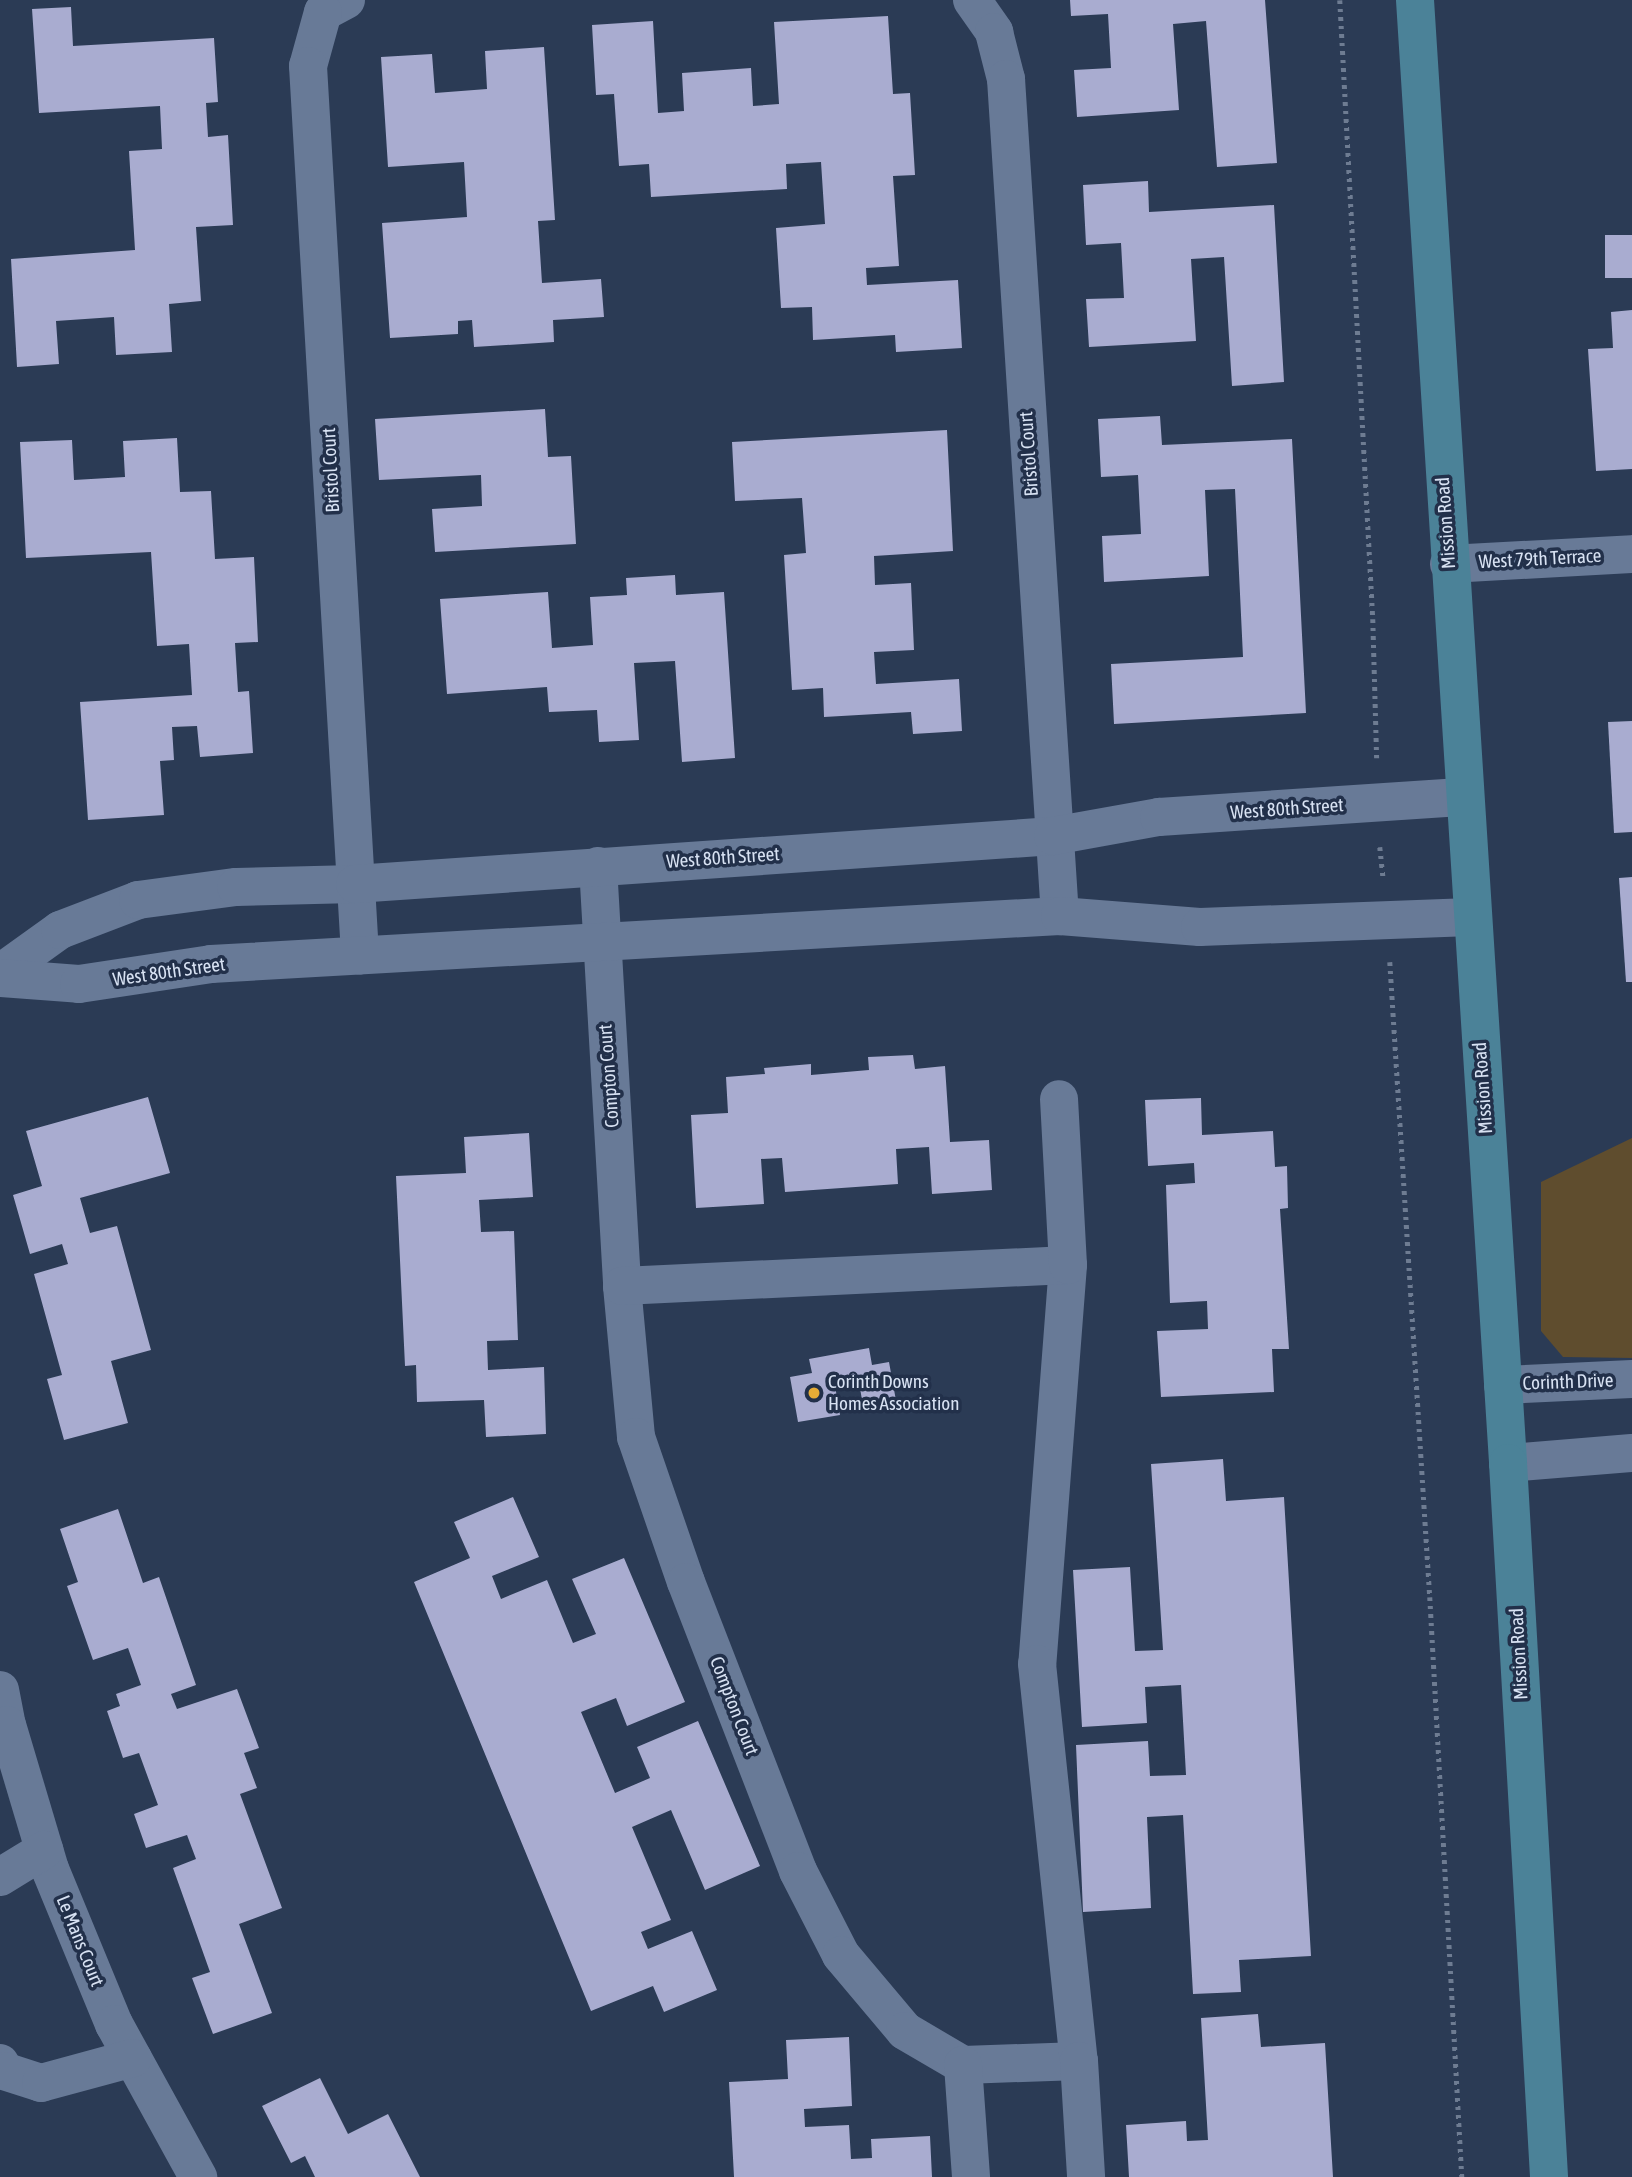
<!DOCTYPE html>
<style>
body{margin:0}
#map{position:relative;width:1632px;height:2177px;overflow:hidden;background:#2b3b55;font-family:"Asap Condensed",sans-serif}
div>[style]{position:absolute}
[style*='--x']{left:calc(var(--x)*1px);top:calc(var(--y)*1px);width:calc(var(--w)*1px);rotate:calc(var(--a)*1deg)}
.green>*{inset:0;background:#5f4d2e}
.building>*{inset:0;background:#a9acd0;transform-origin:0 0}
.path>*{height:4.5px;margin-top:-2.25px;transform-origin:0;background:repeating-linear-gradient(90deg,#6e7c92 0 3.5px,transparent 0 8.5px)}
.street>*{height:38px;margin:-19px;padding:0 19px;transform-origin:19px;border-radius:19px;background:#687a97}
.secondary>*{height:38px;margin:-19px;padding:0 19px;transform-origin:19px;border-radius:19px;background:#4b8298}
.dots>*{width:19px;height:19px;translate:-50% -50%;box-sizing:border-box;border:4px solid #22304a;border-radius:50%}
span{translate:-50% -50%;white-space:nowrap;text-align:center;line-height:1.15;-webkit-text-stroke:7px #22304a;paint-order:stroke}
.street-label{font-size:19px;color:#d8e2f3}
.poi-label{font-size:19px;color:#d8e2f3}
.left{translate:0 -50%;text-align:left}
</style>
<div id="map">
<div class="green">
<i style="clip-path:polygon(1632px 1138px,1632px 1358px,1563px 1357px,1541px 1331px,1541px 1182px)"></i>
</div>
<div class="building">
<i style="clip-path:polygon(1070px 0,1265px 0,1277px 163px,1217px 167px,1206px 21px,1173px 24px,1179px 110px,1077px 117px,1074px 70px,1111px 68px,1108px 14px,1071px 16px)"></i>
<i style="clip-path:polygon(71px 7px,73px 46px,214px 38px,218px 102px,206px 103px,208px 137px,228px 135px,233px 225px,196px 227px,201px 301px,169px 304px,172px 352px,116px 355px,114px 317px,56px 321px,59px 364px,17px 367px,11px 259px,135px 250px,129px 151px,162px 149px,160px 106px,39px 113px,32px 9px)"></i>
<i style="clip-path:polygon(888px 16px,893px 94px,910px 93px,915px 175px,893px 176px,899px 266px,866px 268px,867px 285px,958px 280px,962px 348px,896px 352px,895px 335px,813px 340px,812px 307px,781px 308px,776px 228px,825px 224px,821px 162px,786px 164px,787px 189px,651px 197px,649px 164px,619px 166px,614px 94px,596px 95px,592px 25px,653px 21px,658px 113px,684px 111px,682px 73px,751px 68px,753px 106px,779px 104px,774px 22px)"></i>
<i style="clip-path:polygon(544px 47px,555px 220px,538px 221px,542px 283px,601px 279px,604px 317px,553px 320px,554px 342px,474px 347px,472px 320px,458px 321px,458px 334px,390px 338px,382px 223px,467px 217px,464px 162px,388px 167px,381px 57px,432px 54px,435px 93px,487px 89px,485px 51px)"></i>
<i style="clip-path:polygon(1148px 181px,1149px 212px,1274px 205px,1284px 382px,1232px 386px,1224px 257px,1191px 259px,1196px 341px,1089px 347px,1086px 299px,1124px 298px,1121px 243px,1086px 245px,1083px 185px)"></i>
<i style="left:1632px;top:235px;width:43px;height:27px;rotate:90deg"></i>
<i style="clip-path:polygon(1632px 310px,1632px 469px,1596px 471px,1588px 349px,1613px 348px,1611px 312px)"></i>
<i style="clip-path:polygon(545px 409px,548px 457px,571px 456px,576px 544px,435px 552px,432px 509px,482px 506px,481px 475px,379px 480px,375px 419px)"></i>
<i style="clip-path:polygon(1160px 416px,1162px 445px,1292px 439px,1306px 713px,1114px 724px,1111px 664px,1243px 657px,1235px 489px,1205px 490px,1209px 576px,1104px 582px,1102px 536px,1141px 534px,1138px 475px,1101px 477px,1098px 419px)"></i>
<i style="clip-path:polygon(947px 430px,953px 551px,874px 556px,875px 585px,911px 583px,914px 650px,874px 652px,876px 684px,959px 679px,962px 731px,913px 734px,911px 712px,824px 717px,823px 688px,792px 690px,784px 555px,806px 553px,802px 498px,735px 501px,732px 442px)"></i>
<i style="clip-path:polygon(177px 438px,180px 492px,211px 491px,215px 559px,254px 557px,258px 642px,235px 643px,238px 692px,249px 691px,253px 753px,200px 757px,197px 726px,172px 727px,174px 760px,160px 761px,164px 815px,88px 820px,80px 702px,192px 695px,189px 644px,157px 646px,151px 552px,26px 558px,20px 442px,72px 440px,74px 480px,125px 477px,123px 441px)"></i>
<i style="clip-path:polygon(675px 575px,676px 595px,724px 592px,735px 758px,682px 762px,675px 661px,634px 663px,639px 740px,599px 742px,597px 710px,549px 712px,547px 687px,447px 694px,440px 599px,548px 592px,552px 648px,593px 645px,590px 597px,627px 595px,626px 578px)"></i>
<i style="clip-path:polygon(1632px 721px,1632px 832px,1614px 833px,1608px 722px)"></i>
<i style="clip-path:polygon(1632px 877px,1632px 982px,1626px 982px,1619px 878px)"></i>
<i style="clip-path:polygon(913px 1055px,915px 1069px,945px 1066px,950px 1142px,989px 1140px,992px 1190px,932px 1194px,929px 1147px,896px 1149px,898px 1184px,785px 1192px,782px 1158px,761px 1159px,764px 1204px,696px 1208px,691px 1115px,728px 1113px,726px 1077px,765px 1074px,764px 1068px,811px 1064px,811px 1075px,869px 1070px,868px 1057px)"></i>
<i style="clip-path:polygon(148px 1097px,170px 1173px,80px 1198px,90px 1233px,117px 1226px,151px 1350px,111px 1361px,128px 1423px,64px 1440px,47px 1379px,62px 1375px,34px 1274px,68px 1264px,62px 1244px,30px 1254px,13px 1195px,42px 1186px,26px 1131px)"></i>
<i style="clip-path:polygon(1201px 1098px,1202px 1135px,1273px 1131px,1275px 1167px,1287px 1166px,1288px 1208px,1280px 1209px,1289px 1349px,1272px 1349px,1274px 1392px,1161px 1397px,1157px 1331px,1208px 1329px,1207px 1301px,1170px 1303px,1166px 1185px,1195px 1183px,1194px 1163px,1148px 1166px,1145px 1100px)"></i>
<i style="clip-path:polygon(529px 1133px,533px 1197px,479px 1200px,481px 1232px,514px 1231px,518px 1340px,487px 1341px,488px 1370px,544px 1367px,546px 1434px,486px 1437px,484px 1400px,417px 1402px,416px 1365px,405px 1366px,396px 1176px,466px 1173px,464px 1137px)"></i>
<i style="clip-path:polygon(869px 1348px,872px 1365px,889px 1362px,897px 1406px,864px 1412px,858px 1376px,834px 1380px,840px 1415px,798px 1422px,790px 1377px,812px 1373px,809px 1359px)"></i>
<i style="clip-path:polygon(1223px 1459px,1226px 1501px,1284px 1497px,1311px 1956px,1239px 1960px,1241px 1992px,1193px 1994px,1183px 1815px,1147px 1817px,1151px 1908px,1083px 1912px,1076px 1745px,1148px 1741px,1150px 1776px,1186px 1775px,1181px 1685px,1145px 1687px,1147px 1723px,1082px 1727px,1073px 1570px,1130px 1567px,1135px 1651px,1163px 1650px,1151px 1464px)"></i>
<i style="clip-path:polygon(513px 1497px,539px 1557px,492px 1576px,501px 1599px,547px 1580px,573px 1643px,596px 1634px,572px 1579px,624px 1558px,685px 1702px,627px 1726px,616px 1698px,581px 1712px,615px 1793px,650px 1778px,637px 1747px,698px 1721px,760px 1866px,705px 1890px,671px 1810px,632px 1827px,671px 1920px,641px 1932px,648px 1949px,692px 1931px,717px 1990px,664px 2012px,653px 1986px,591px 2011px,414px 1582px,470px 1558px,454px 1522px)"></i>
<i style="clip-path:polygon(118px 1509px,143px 1583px,159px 1577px,196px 1685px,171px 1694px,177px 1709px,237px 1689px,259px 1748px,244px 1753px,257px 1788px,240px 1794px,282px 1908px,239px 1924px,272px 2013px,213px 2034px,192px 1978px,210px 1972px,173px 1868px,196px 1859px,187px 1835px,146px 1848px,134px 1814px,158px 1805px,139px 1753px,123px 1758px,107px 1711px,120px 1706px,116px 1694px,141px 1685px,128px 1648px,93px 1660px,67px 1586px,78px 1582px,60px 1529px)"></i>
<i style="clip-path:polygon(1258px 2014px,1261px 2047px,1325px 2043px,1333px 2177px,1129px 2177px,1126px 2125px,1186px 2121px,1187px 2141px,1208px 2140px,1201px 2018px)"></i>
<i style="clip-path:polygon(849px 2037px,852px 2106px,804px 2109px,805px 2127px,849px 2125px,851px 2159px,872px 2158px,871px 2139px,930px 2136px,932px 2177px,734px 2177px,729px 2082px,788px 2079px,786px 2040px)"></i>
<i style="clip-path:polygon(320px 2078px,348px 2134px,388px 2114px,420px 2177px,315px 2177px,305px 2156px,291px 2163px,262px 2106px)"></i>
</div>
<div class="path">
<i style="--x:1340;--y:0;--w:620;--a:86.95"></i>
<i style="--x:1373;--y:619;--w:139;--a:88.4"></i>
<i style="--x:1380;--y:847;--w:30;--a:84"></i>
<i style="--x:1390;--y:962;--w:636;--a:86.4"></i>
<i style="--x:1430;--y:1597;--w:581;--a:86.84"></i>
</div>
<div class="street">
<i style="--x:346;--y:0;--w:26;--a:152"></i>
<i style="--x:323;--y:12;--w:56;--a:105.5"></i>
<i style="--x:308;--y:66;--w:891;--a:86.65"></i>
<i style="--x:972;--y:0;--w:39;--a:55"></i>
<i style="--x:994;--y:32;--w:49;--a:75.7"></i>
<i style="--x:1006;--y:79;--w:839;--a:86.31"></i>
<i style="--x:1449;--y:564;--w:183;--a:-3.1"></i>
<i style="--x:598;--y:866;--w:421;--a:86.7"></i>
<i style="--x:622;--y:1286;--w:152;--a:84.7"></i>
<i style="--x:636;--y:1437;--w:153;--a:71"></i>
<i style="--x:686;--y:1582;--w:310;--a:68.8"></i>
<i style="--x:798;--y:1871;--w:94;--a:62.9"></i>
<i style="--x:841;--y:1955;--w:99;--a:49.9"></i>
<i style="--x:905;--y:2031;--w:67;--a:30.4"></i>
<i style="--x:963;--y:2065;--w:116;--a:-2"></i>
<i style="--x:0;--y:973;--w:74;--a:-35.6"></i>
<i style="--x:60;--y:930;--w:84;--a:-21"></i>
<i style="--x:138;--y:900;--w:99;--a:-7.6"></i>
<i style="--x:236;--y:887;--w:119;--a:-1.4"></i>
<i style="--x:355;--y:884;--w:700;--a:-3.93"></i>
<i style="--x:1053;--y:836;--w:108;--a:-10.2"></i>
<i style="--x:1159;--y:817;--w:306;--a:-3.8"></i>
<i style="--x:0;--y:978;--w:79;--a:4.3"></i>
<i style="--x:79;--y:984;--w:134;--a:-8.6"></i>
<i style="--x:211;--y:964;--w:850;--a:-3.24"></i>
<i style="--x:1060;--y:916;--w:140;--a:4.5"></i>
<i style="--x:1200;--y:927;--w:271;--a:-2.1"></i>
<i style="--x:1068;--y:1265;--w:400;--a:94.4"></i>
<i style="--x:1037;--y:1664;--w:399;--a:84"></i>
<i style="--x:1079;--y:2061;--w:116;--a:86.5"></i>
<i style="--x:622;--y:1286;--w:446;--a:-2.7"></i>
<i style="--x:1068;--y:1265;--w:166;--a:-93.1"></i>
<i style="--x:1503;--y:1385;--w:129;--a:-2.7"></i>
<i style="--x:1508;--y:1463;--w:124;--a:-4.6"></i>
<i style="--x:0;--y:1690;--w:36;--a:79"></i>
<i style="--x:7;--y:1725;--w:150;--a:73.4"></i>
<i style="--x:50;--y:1869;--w:168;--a:67.6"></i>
<i style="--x:114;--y:2024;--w:175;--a:61.2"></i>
<i style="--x:0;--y:1877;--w:52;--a:-31.5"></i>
<i style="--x:0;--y:2063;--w:9;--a:63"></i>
<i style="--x:4;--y:2071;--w:39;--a:18"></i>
<i style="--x:41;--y:2083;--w:95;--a:-15.2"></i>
<i style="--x:963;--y:2065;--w:112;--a:85.9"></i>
</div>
<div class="secondary">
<i style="--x:1415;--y:0;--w:1466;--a:86.36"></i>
<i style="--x:1508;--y:1463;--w:715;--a:86.71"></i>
</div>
<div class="dots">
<i style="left:814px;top:1393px;background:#e6ac36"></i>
</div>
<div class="street-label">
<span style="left:1029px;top:454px;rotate:-94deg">Bristol Court</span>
<span style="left:331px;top:470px;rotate:-93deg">Bristol Court</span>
<span style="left:1446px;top:523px;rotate:-94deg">Mission Road</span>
<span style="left:1540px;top:559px;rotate:-3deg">West 79th Terrace</span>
<span style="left:1287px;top:809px;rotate:-4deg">West 80th Street</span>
<span style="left:723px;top:858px;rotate:-4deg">West 80th Street</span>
<span style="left:169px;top:972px;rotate:-8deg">West 80th Street</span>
<span style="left:609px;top:1076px;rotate:-94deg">Compton Court</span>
<span style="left:1483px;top:1088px;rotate:-94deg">Mission Road</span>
<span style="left:1568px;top:1382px;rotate:-2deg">Corinth Drive</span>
<span style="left:1519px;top:1654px;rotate:-93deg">Mission Road</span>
<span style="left:734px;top:1706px;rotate:69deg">Compton Court</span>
<span style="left:80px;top:1941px;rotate:68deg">Le Mans Court</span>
</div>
<div class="poi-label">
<span class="left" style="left:828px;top:1393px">Corinth Downs<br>Homes Association</span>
</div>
</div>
